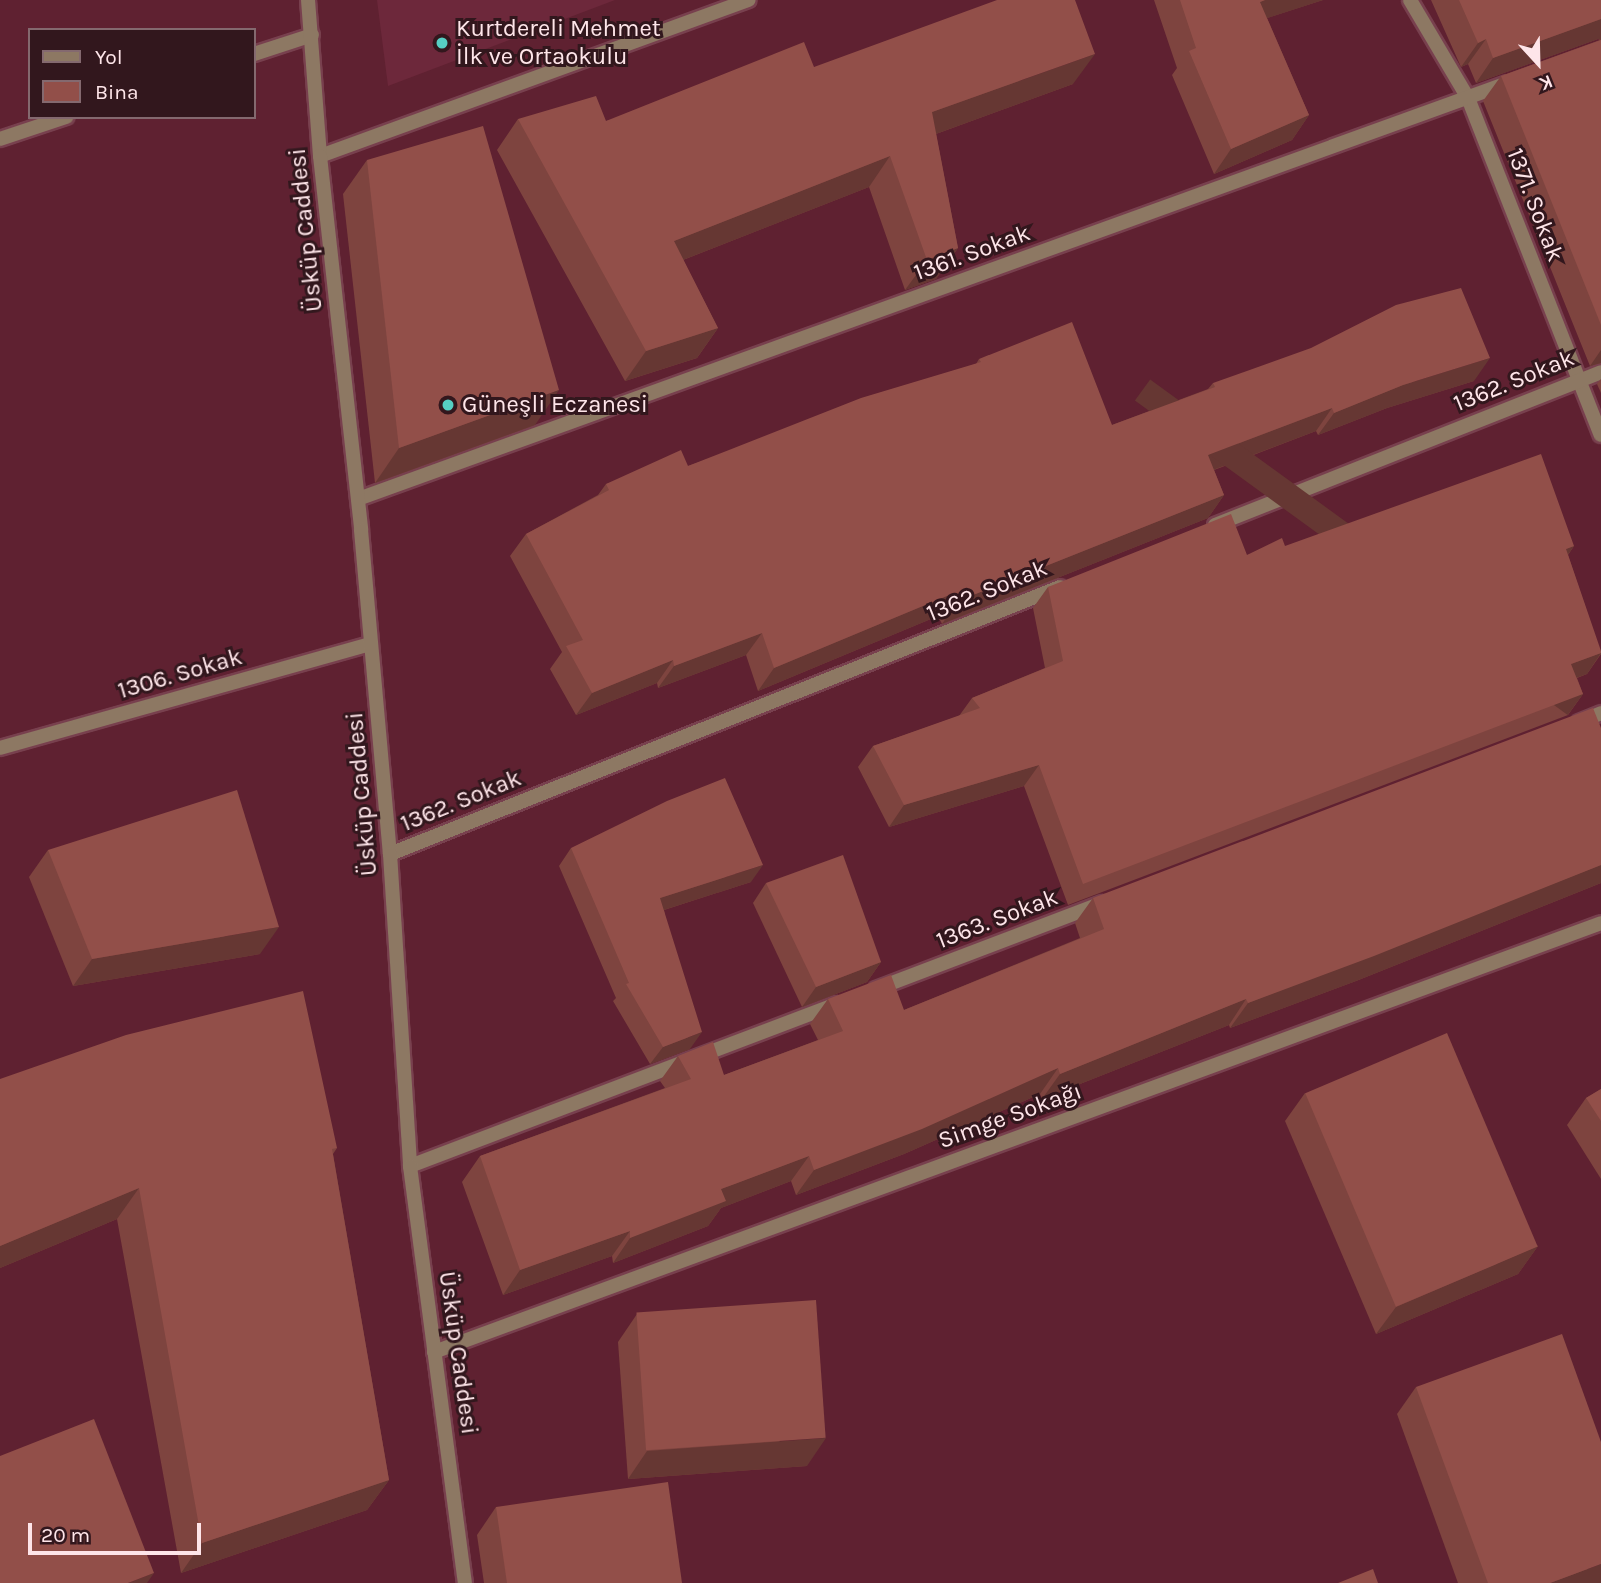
<!DOCTYPE html>
<meta charset="utf-8">
<style>
body{margin:0}
#map{position:relative;width:1601px;height:1583px;overflow:hidden;background:#5f2131;font-family:Karla,sans-serif}
div>[style]{position:absolute}
[style*='--x']{left:calc(var(--x)*1px);top:calc(var(--y)*1px);width:calc(var(--w)*1px);rotate:calc(var(--a)*1deg)}
.built>*{inset:0;background:#6d283b}
.roads{filter:drop-shadow(2px 0 #78404e) drop-shadow(-2px 0 #78404e) drop-shadow(0 2px #78404e) drop-shadow(0 -2px #78404e)}
.minor>*{height:14px;margin:-7px;padding:0 7px;transform-origin:7px;border-radius:7px;background:#8d7863}
.tertiary>*{height:14px;margin:-7px;padding:0 7px;transform-origin:7px;border-radius:7px;background:#8d7863}
.wall>*{inset:0;background:#7e443f}
.shaded-wall>*{inset:0;background:#663733;transform-origin:0 0}
.building>*{inset:0;background:#924f49;transform-origin:0 0}
.dots>*{width:19px;height:19px;translate:-50% -50%;box-sizing:border-box;border:4px solid #32171d;border-radius:50%}
span{translate:-50% -50%;white-space:nowrap;text-align:center;line-height:1.15;-webkit-text-stroke:6px #32171d;paint-order:stroke}
.poi-label{font-size:24px;color:#fee5e9}
.left{translate:0 -50%;text-align:left}
.street-label{font-size:24px;color:#fee5e9}
.legend{position:absolute;left:28px;top:28px;width:228px;height:91px;box-sizing:border-box;background:#32171d;border:2px solid #84696f;margin:0;padding:9px 12px;list-style:none;font-size:21px;color:#fee5e9}
.legend li{display:flex;align-items:center;gap:14px;height:35px}
.legend b{width:35px;border:2px solid #84696f}
.north{position:absolute;left:1503px;top:28px;width:70px;height:70px;-webkit-text-stroke:5px #32171d;paint-order:stroke;rotate:158deg;font-size:19px;font-weight:700;line-height:28px;text-align:center;color:#fee5e9}
.north::after{content:'';display:block;margin:auto;width:24px;height:32px;background:#fee5e9;clip-path:polygon(50% 0,100% 100%,50% 72%,0 100%)}
.scale{position:absolute;left:28px;top:1523px;width:173px;height:32px;box-sizing:border-box;border:4px solid #fee5e9;border-top:0;padding-left:9px;font-size:21px;line-height:24px;white-space:nowrap;color:#fee5e9;-webkit-text-stroke:5px #32171d;paint-order:stroke}
</style>
<div id="map">
<div class="built">
<i style="clip-path:polygon(377px 0,615px 0,388px 86px)"></i>
</div>
<div class="roads">
<div class="minor">
<i style="--x:1410;--y:0;--w:114;--a:59.4"></i>
<i style="--x:1468;--y:98;--w:362;--a:68.5"></i>
<i style="--x:254;--y:54;--w:61;--a:-18.1"></i>
<i style="--x:0;--y:139;--w:70;--a:-18.4"></i>
<i style="--x:320;--y:156;--w:456;--a:-20"></i>
<i style="--x:358;--y:499;--w:1223;--a:-19.89"></i>
<i style="--x:1215;--y:525;--w:415;--a:-21.6"></i>
<i style="--x:1579;--y:722;--w:24;--a:-22"></i>
<i style="--x:0;--y:748;--w:385;--a:-15.7"></i>
<i style="--x:390;--y:854;--w:721;--a:-21.73"></i>
<i style="--x:876;--y:989;--w:242;--a:-20.8"></i>
<i style="--x:410;--y:1166;--w:457;--a:-20.8"></i>
<i style="--x:434;--y:1352;--w:1243;--a:-20.18"></i>
</div>
<div class="tertiary">
<i style="--x:308;--y:0;--w:156;--a:85.6"></i>
<i style="--x:320;--y:156;--w:376;--a:83.7"></i>
<i style="--x:361;--y:530;--w:325;--a:84.9"></i>
<i style="--x:390;--y:854;--w:313;--a:86.3"></i>
<i style="--x:410;--y:1166;--w:421;--a:82.5"></i>
</div>
</div>
<div class="wall">
<i style="clip-path:polygon(1154px 0,1323px 0,1267px 18px,1309px 115px,1292px 140px,1214px 174px,1172px 75px,1177px 68px)"></i>
<i style="clip-path:polygon(1431px 0,1601px 0,1601px 363px,1590px 366px,1483px 101px,1501px 76px,1600px 40px,1598px 39px,1476px 83px,1468px 64px,1461px 67px)"></i>
<i style="clip-path:polygon(814px 67px,1073px 84px,936px 134px,958px 248px,936px 279px,905px 290px,869px 187px,683px 260px,718px 328px,697px 358px,625px 381px,497px 150px,518px 119px,606px 121px)"></i>
<i style="clip-path:polygon(367px 160px,535px 425px,375px 483px,343px 194px)"></i>
<i style="clip-path:polygon(979px 359px,1112px 425px,1208px 389px,1213px 383px,1474px 381px,1387px 408px,1318px 435px,1316px 431px,1214px 470px,1224px 495px,1208px 518px,942px 624px,938px 616px,758px 691px,746px 655px,658px 688px,657px 683px,576px 715px,550px 669px,562px 652px,510px 556px,526px 534px,598px 495px,606px 484px,688px 466px,976px 364px)"></i>
<i style="clip-path:polygon(1601px 379px,1601px 393px,1597px 384px)"></i>
<i style="clip-path:polygon(1285px 546px,1574px 546px,1568px 555px,1601px 654px,1587px 674px,1577px 678px,1583px 694px,1568px 715px,1068px 905px,1024px 786px,889px 827px,858px 767px,873px 746px,959px 716px,972px 698px,1045px 668px,1033px 608px,1048px 587px,1247px 555px)"></i>
<i style="clip-path:polygon(1601px 728px,1601px 883px,1356px 981px,1230px 1028px,1229px 1025px,1042px 1099px,1040px 1094px,904px 1154px,796px 1195px,791px 1181px,721px 1208px,708px 1226px,613px 1263px,612px 1256px,503px 1295px,462px 1182px,480px 1156px,665px 1088px,660px 1081px,678px 1056px,724px 1075px,818px 1040px,810px 1024px,828px 999px,904px 1010px,1080px 938px,1075px 923px,1093px 898px)"></i>
<i style="clip-path:polygon(571px 848px,751px 882px,664px 910px,690px 1049px,650px 1064px,613px 1001px,616px 998px,559px 866px)"></i>
<i style="clip-path:polygon(48px 850px,260px 954px,73px 986px,29px 877px)"></i>
<i style="clip-path:polygon(766px 883px,881px 962px,867px 982px,802px 1007px,753px 903px)"></i>
<i style="clip-path:polygon(0 1079px,337px 1148px,333px 1154px,389px 1480px,367px 1510px,181px 1573px,117px 1219px,0 1268px)"></i>
<i style="clip-path:polygon(1601px 1089px,1601px 1179px,1567px 1125px,1586px 1098px)"></i>
<i style="clip-path:polygon(1305px 1093px,1538px 1246px,1518px 1274px,1376px 1334px,1285px 1121px)"></i>
<i style="clip-path:polygon(637px 1314px,807px 1466px,628px 1479px,618px 1342px)"></i>
<i style="clip-path:polygon(1416px 1387px,1601px 1583px,1458px 1583px,1397px 1414px)"></i>
<i style="clip-path:polygon(496px 1507px,682px 1583px,484px 1583px,477px 1535px)"></i>
</div>
<div class="shaded-wall">
<i style="clip-path:polygon(1265px 0,1323px 0,1243px 26px,1260px 2px)"></i>
<i style="clip-path:polygon(1601px 19px,1601px 40px,1598px 39px,1476px 83px,1493px 58px)"></i>
<i style="clip-path:polygon(1486px 39px,1468px 64px,1461px 67px,1478px 43px)"></i>
<i style="clip-path:polygon(1095px 54px,1073px 84px,911px 143px,932px 112px)"></i>
<i style="clip-path:polygon(1309px 115px,1292px 140px,1214px 174px,1231px 149px)"></i>
<i style="clip-path:polygon(890px 156px,869px 187px,652px 272px,674px 241px)"></i>
<i style="clip-path:polygon(958px 248px,936px 279px,905px 290px,927px 260px)"></i>
<i style="clip-path:polygon(718px 328px,697px 358px,625px 381px,646px 351px)"></i>
<i style="clip-path:polygon(1601px 350px,1601px 363px,1590px 366px)"></i>
<i style="clip-path:polygon(1490px 358px,1474px 381px,1387px 408px,1318px 435px,1334px 413px,1403px 385px)"></i>
<i style="clip-path:polygon(559px 390px,535px 425px,375px 483px,399px 448px)"></i>
<i style="clip-path:polygon(1332px 408px,1316px 431px,1192px 478px,1208px 455px)"></i>
<i style="clip-path:polygon(1224px 495px,1208px 518px,942px 624px,958px 601px)"></i>
<i style="clip-path:polygon(1574px 546px,1559px 567px,1566px 549px)"></i>
<i style="clip-path:polygon(954px 593px,938px 616px,758px 691px,774px 668px)"></i>
<i style="clip-path:polygon(762px 633px,746px 655px,658px 688px,674px 666px)"></i>
<i style="clip-path:polygon(1601px 653px,1587px 674px,1556px 685px,1571px 664px)"></i>
<i style="clip-path:polygon(673px 660px,657px 683px,576px 715px,592px 693px)"></i>
<i style="left:1583px;top:694px;width:26px;height:535px;rotate:126deg"></i>
<i style="clip-path:polygon(1039px 765px,1024px 786px,889px 827px,904px 805px)"></i>
<i style="clip-path:polygon(763px 865px,751px 882px,648px 915px,660px 898px)"></i>
<i style="clip-path:polygon(1601px 865px,1601px 883px,1356px 981px,1230px 1028px,1248px 1003px)"></i>
<i style="clip-path:polygon(279px 927px,260px 954px,73px 986px,92px 959px)"></i>
<i style="clip-path:polygon(881px 962px,867px 982px,802px 1007px,816px 987px)"></i>
<i style="clip-path:polygon(1246px 999px,1229px 1025px,1042px 1099px,1060px 1074px)"></i>
<i style="clip-path:polygon(702px 1032px,690px 1049px,650px 1064px,663px 1047px)"></i>
<i style="clip-path:polygon(1058px 1068px,1040px 1094px,904px 1154px,796px 1195px,814px 1170px)"></i>
<i style="clip-path:polygon(809px 1156px,791px 1181px,721px 1208px,708px 1226px,613px 1263px,630px 1238px,721px 1189px)"></i>
<i style="clip-path:polygon(139px 1188px,117px 1219px,0 1268px,0 1246px)"></i>
<i style="clip-path:polygon(630px 1231px,612px 1256px,503px 1295px,520px 1270px)"></i>
<i style="clip-path:polygon(1538px 1246px,1518px 1274px,1376px 1334px,1396px 1307px)"></i>
<i style="clip-path:polygon(826px 1438px,807px 1466px,628px 1479px,647px 1451px)"></i>
<i style="clip-path:polygon(389px 1480px,367px 1510px,181px 1573px,202px 1543px)"></i>
<i style="clip-path:polygon(1601px 1564px,1601px 1583px,1550px 1583px)"></i>
<i style="clip-path:polygon(154px 1573px,147px 1583px,128px 1583px)"></i>
</div>
<div class="building">
<i style="clip-path:polygon(997px 0,1075px 0,1095px 54px,932px 112px,958px 248px,927px 260px,890px 156px,674px 241px,718px 328px,646px 351px,518px 119px,596px 96px,606px 121px,804px 42px,814px 67px)"></i>
<i style="clip-path:polygon(1180px 0,1265px 0,1260px 2px,1309px 115px,1231px 149px,1189px 51px,1196px 48px)"></i>
<i style="clip-path:polygon(1459px 0,1601px 0,1601px 19px,1493px 58px,1486px 39px,1478px 43px)"></i>
<i style="clip-path:polygon(1601px 40px,1601px 325px,1501px 76px)"></i>
<i style="clip-path:polygon(483px 126px,559px 390px,399px 448px,367px 160px)"></i>
<i style="clip-path:polygon(1461px 288px,1490px 358px,1403px 385px,1334px 413px,1332px 408px,1208px 455px,1224px 495px,958px 601px,954px 593px,774px 668px,762px 633px,674px 666px,673px 660px,592px 693px,566px 646px,583px 640px,526px 534px,609px 490px,606px 484px,681px 450px,688px 466px,861px 398px,981px 362px,979px 359px,1072px 322px,1112px 425px,1215px 387px,1213px 383px,1311px 348px,1396px 305px)"></i>
<i style="clip-path:polygon(1541px 454px,1574px 546px,1566px 549px,1601px 651px,1601px 653px,1571px 664px,1583px 694px,1083px 884px,1039px 765px,904px 805px,873px 746px,980px 708px,972px 698px,1063px 661px,1048px 587px,1231px 514px,1247px 555px,1282px 538px,1285px 546px)"></i>
<i style="clip-path:polygon(1593px 708px,1601px 728px,1601px 865px,1374px 956px,1248px 1003px,1246px 999px,1060px 1074px,1058px 1068px,922px 1129px,814px 1170px,809px 1156px,721px 1189px,726px 1201px,630px 1238px,630px 1231px,520px 1270px,480px 1156px,691px 1079px,678px 1056px,713px 1042px,724px 1075px,843px 1031px,828px 999px,891px 975px,904px 1010px,1104px 929px,1093px 898px)"></i>
<i style="clip-path:polygon(725px 778px,763px 865px,660px 898px,702px 1032px,663px 1047px,626px 984px,629px 983px,571px 848px,667px 801px)"></i>
<i style="clip-path:polygon(237px 790px,279px 927px,92px 959px,48px 850px)"></i>
<i style="clip-path:polygon(843px 855px,881px 962px,816px 987px,766px 883px)"></i>
<i style="clip-path:polygon(303px 991px,337px 1148px,332px 1149px,389px 1480px,202px 1543px,139px 1188px,0 1246px,0 1079px,126px 1035px)"></i>
<i style="left:1447px;top:1033px;width:232px;height:154px;rotate:67deg"></i>
<i style="clip-path:polygon(1601px 1089px,1601px 1121px,1586px 1098px)"></i>
<i style="left:816px;top:1300px;width:138px;height:180px;rotate:86deg"></i>
<i style="clip-path:polygon(1562px 1334px,1601px 1442px,1601px 1564px,1550px 1583px,1488px 1583px,1416px 1387px)"></i>
<i style="clip-path:polygon(94px 1419px,154px 1573px,128px 1583px,0 1583px,0 1456px)"></i>
<i style="clip-path:polygon(668px 1482px,682px 1583px,507px 1583px,496px 1507px)"></i>
<i style="clip-path:polygon(1373px 1569px,1378px 1583px,1338px 1583px)"></i>
</div>
<div class="dots">
<i style="left:442px;top:43px;background:#56cec3"></i>
<i style="left:448px;top:405px;background:#56cec3"></i>
</div>
<div class="poi-label">
<span class="left" style="left:456px;top:43px">Kurtdereli Mehmet<br>İlk ve Ortaokulu</span>
<span class="left" style="left:462px;top:405px">Güneşli Eczanesi</span>
</div>
<div class="street-label">
<span style="left:1535px;top:205px;rotate:69deg">1371. Sokak</span>
<span style="left:306px;top:230px;rotate:-96deg">Üsküp Caddesi</span>
<span style="left:972px;top:253px;rotate:-20deg">1361. Sokak</span>
<span style="left:1514px;top:381px;rotate:-22deg">1362. Sokak</span>
<span style="left:987px;top:591px;rotate:-22deg">1362. Sokak</span>
<span style="left:180px;top:674px;rotate:-16deg">1306. Sokak</span>
<span style="left:362px;top:794px;rotate:-95deg">Üsküp Caddesi</span>
<span style="left:461px;top:801px;rotate:-22deg">1362. Sokak</span>
<span style="left:997px;top:919px;rotate:-21deg">1363. Sokak</span>
<span style="left:1010px;top:1116px;rotate:-20deg">Simge Sokağı</span>
<span style="left:458px;top:1353px;rotate:82deg">Üsküp Caddesi</span>
</div>
<ul class="legend">
<li><b style="height:9px;background:#8d7863"></b>Yol</li>
<li><b style="height:19px;background:#924f49"></b>Bina</li>
</ul>
<div class="north">K</div>
<div class="scale">20 m</div>
</div>
